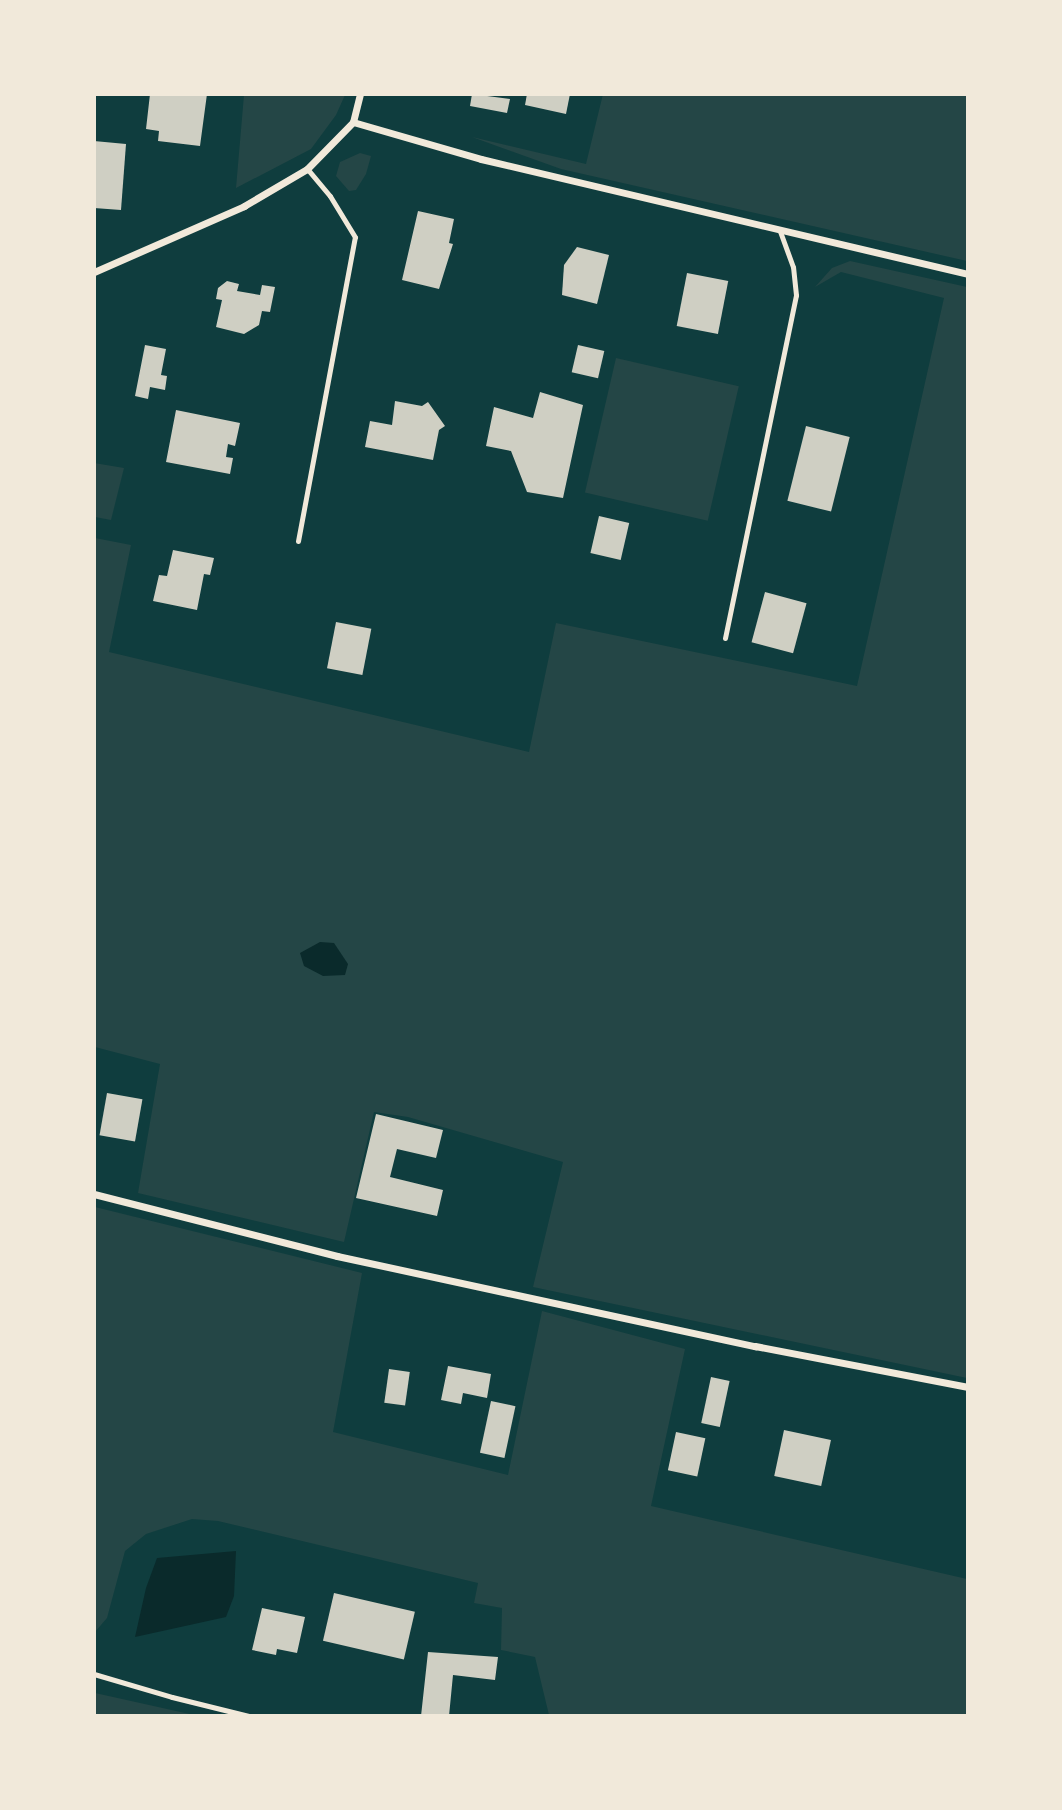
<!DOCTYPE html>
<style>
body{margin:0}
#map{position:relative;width:1062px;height:1810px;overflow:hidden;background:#0f3d3e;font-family:Cabin,sans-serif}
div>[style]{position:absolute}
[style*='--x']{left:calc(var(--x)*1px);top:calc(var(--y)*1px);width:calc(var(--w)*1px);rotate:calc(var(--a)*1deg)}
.green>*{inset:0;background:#244646;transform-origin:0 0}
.water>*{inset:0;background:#0a2a2b}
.building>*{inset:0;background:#cfcfc3;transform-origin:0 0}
.service>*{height:5px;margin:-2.5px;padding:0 2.5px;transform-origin:2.5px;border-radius:2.5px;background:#f1e9da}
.minor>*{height:7px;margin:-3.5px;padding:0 3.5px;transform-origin:3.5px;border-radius:3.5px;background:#f1e9da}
span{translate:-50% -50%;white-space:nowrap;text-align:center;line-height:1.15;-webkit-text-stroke:5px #f1e9da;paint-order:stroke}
.frame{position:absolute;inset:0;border:96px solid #f1e9da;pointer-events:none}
</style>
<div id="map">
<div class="green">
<i style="clip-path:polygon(603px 94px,967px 95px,967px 261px,561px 169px,472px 137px,586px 164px)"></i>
<i style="clip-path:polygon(244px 95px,244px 94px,345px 95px,336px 115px,311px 149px,236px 188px)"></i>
<i style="clip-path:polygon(360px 153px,371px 156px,366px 174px,356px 190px,349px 191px,336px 176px,340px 162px)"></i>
<i style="clip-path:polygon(850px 261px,967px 287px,967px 1378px,533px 1287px,563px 1162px,408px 1117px,374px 1112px,344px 1242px,138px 1193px,160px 1064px,95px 1047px,95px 538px,131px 545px,109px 652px,529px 752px,556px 623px,857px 686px,944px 298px,841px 272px,815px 287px,832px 268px)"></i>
<i style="left:616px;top:358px;width:126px;height:138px;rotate:13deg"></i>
<i style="clip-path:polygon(94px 463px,124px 468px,111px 520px,95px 517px)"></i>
<i style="clip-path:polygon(95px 1207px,362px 1273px,333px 1432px,508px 1475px,542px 1311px,685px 1349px,651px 1506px,967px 1579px,967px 1715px,549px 1715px,535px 1657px,501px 1650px,502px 1608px,474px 1603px,478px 1583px,218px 1521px,192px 1519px,146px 1534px,125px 1551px,107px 1618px,95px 1632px)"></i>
<i style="clip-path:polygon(94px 1693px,95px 1693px,194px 1715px,95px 1715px)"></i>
</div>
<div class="water">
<i style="clip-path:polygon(320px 942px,334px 943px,348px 964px,345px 975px,323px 976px,304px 966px,300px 953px)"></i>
<i style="clip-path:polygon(236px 1551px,234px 1596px,226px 1617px,135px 1637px,146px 1588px,157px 1558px)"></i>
</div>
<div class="building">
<i style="clip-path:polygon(150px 94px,207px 94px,200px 146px,158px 141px,159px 131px,146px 129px)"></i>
<i style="clip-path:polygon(472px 94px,510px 99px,507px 113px,470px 106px)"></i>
<i style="clip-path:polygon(527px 94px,570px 94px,566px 114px,525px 105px)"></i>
<i style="clip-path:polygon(94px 141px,126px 144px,121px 210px,94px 208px)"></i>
<i style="clip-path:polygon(418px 211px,454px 219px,449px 243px,453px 244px,439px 289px,402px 280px)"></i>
<i style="clip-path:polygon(577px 247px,609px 255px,597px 304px,562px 295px,564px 265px)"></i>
<i style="left:687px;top:273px;width:42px;height:54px;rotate:11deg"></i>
<i style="clip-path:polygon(227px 281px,239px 284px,237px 291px,260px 295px,262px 285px,275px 287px,270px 312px,262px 311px,259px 325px,244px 334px,216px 327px,222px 300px,216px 299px,218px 288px)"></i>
<i style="clip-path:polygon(145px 345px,166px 349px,161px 375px,167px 376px,165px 390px,150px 387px,148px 399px,135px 396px)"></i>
<i style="left:578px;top:345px;width:27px;height:28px;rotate:13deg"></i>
<i style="clip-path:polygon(540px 392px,583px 405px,563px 498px,527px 492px,511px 451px,486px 446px,494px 407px,533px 418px)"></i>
<i style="clip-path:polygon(395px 401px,422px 406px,428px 402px,445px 426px,439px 430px,433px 460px,365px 447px,370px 421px,392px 425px)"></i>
<i style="clip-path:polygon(176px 410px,240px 423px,235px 446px,228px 444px,226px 457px,233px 458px,230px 474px,166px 462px)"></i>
<i style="left:806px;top:426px;width:45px;height:77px;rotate:14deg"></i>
<i style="left:599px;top:516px;width:31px;height:38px;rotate:13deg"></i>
<i style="clip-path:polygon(173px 550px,214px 558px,210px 575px,204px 574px,197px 610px,153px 601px,159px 575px,167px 576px)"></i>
<i style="left:765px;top:592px;width:43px;height:52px;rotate:15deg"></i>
<i style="left:336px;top:622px;width:36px;height:47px;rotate:11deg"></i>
<i style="left:107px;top:1093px;width:36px;height:43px;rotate:10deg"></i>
<i style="clip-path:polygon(376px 1114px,443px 1130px,436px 1158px,397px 1149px,390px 1177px,443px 1190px,437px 1216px,356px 1198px)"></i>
<i style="clip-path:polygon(448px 1366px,491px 1374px,487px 1398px,463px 1393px,461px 1404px,441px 1400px)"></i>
<i style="left:389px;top:1369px;width:21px;height:34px;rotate:8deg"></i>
<i style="left:711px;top:1377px;width:19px;height:47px;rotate:12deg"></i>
<i style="left:491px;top:1401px;width:25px;height:53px;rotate:12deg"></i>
<i style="left:784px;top:1430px;width:48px;height:47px;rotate:12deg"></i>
<i style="left:676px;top:1432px;width:30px;height:39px;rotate:12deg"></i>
<i style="left:334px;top:1593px;width:83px;height:49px;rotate:13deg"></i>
<i style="clip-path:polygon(262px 1608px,305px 1617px,297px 1653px,277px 1649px,276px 1655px,252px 1650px)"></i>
<i style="clip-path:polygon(428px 1652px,498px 1657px,495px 1680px,453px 1675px,449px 1716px,421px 1716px)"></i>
</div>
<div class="service">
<i style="--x:298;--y:541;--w:309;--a:-79.4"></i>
<i style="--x:355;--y:237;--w:48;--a:-121.4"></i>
<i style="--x:330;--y:196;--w:35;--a:-130"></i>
<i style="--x:725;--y:638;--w:350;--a:-78.3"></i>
<i style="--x:796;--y:295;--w:28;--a:-96"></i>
<i style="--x:793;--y:267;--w:37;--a:-110"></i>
<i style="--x:94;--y:1674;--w:81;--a:16.4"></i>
<i style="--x:172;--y:1697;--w:79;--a:13.9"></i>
</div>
<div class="minor">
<i style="--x:353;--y:122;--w:133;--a:16.1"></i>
<i style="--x:481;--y:159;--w:500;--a:13.29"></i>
<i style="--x:353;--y:122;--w:29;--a:-76"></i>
<i style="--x:94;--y:272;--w:164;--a:-23.7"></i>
<i style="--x:244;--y:206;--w:73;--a:-30.4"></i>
<i style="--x:307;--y:169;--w:66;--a:-45.6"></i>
<i style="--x:94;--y:1194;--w:251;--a:14.3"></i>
<i style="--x:337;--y:1256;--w:428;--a:12.2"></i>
<i style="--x:755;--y:1346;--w:217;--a:10.9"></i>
</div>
<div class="frame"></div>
</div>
